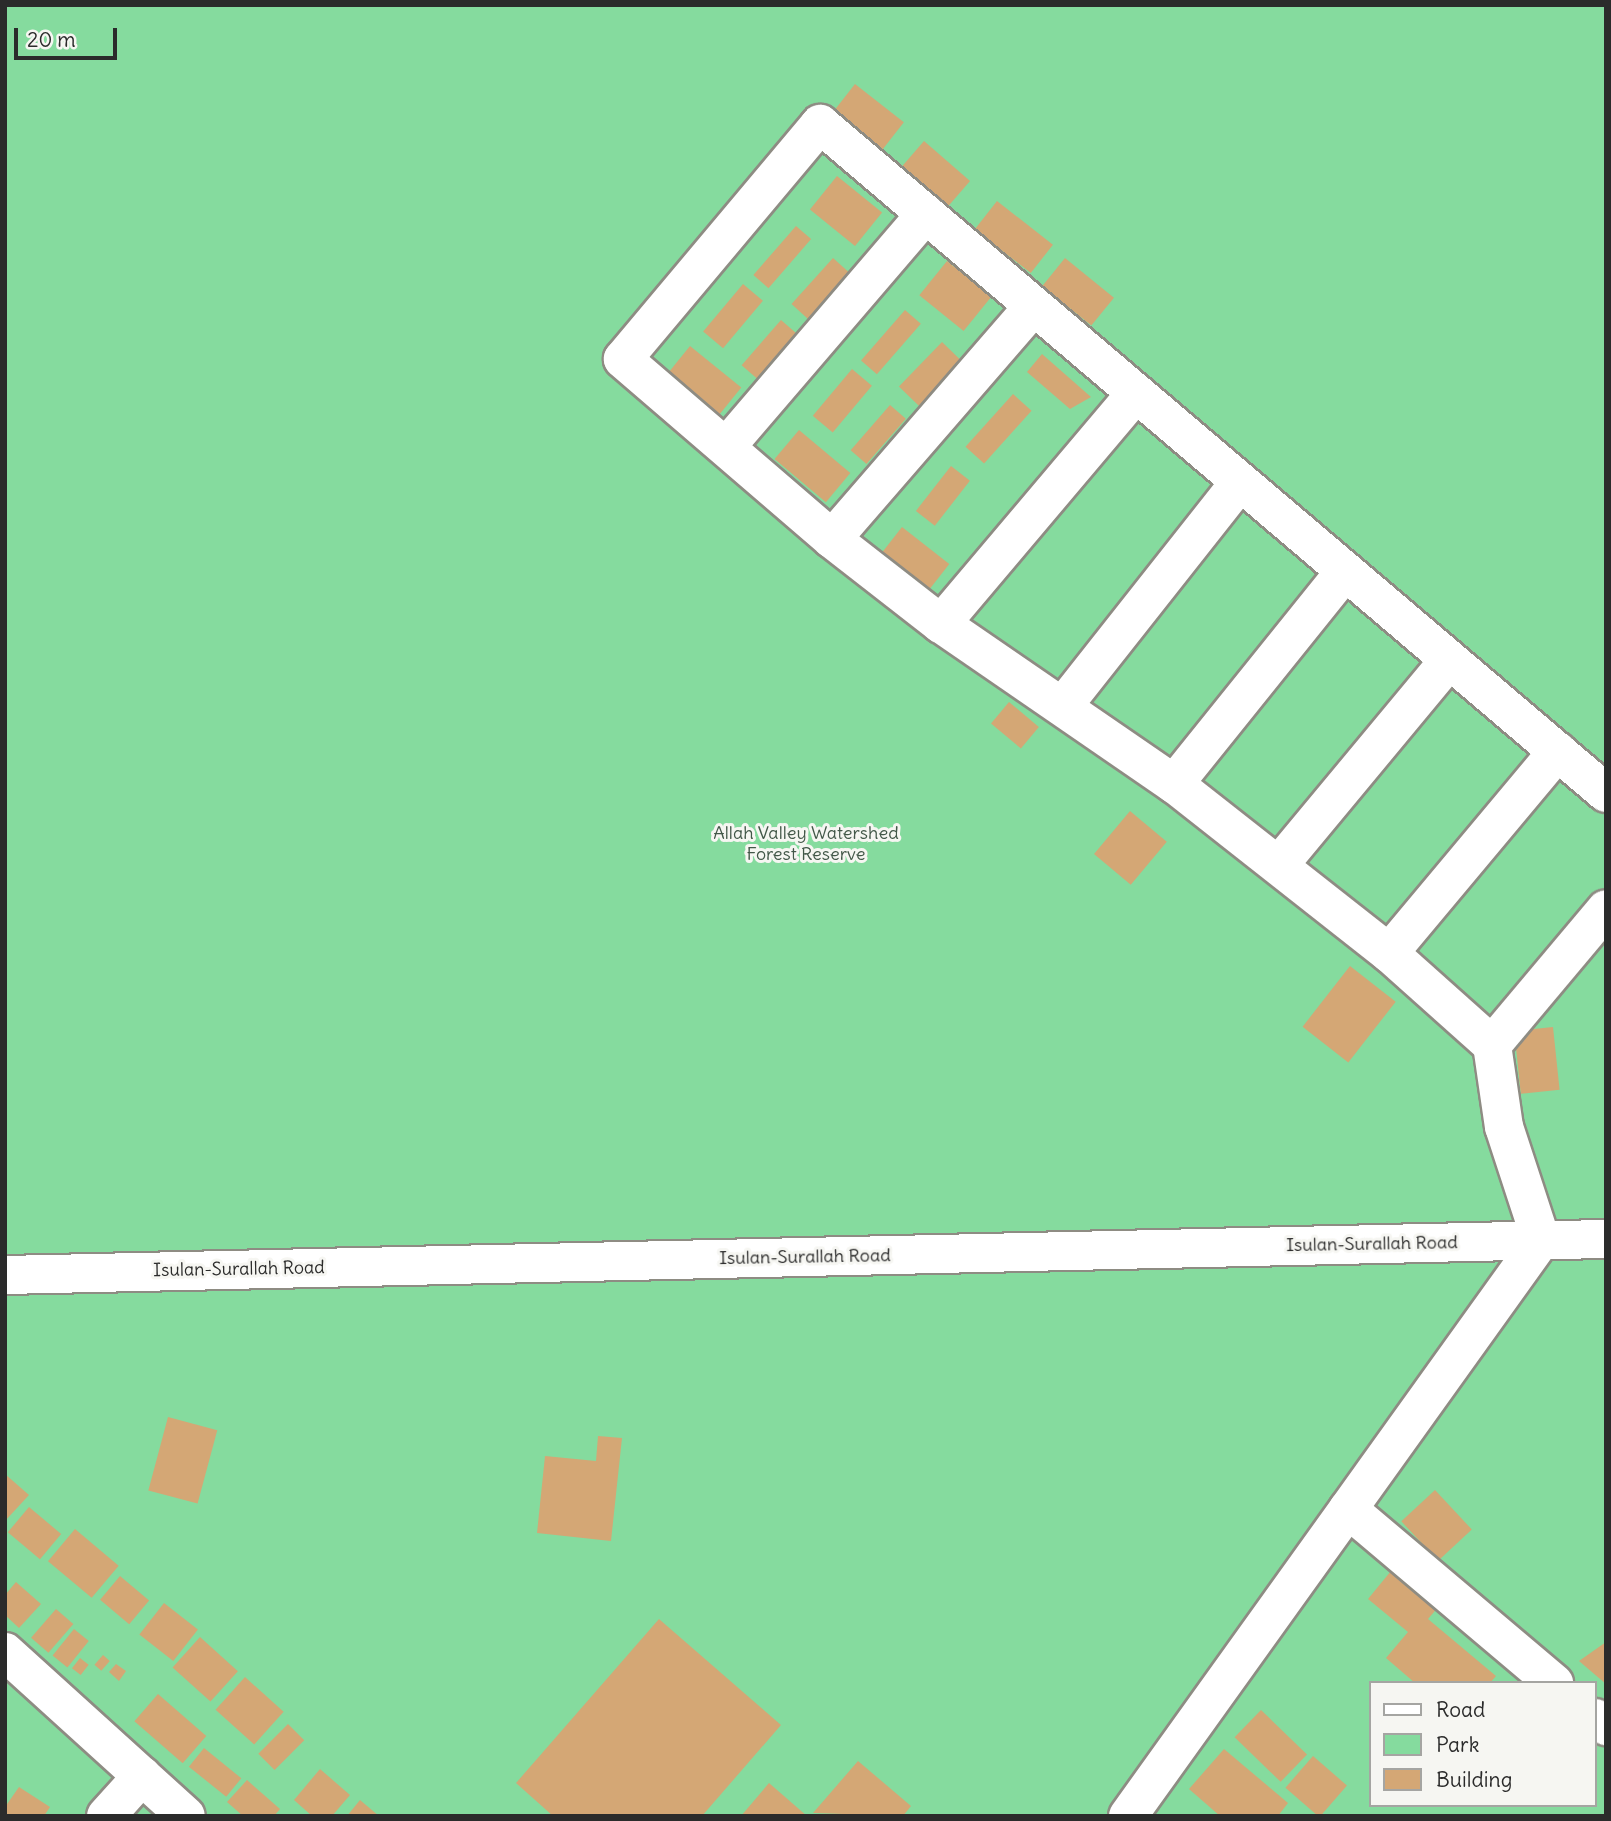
<!DOCTYPE html>
<style>
body{margin:0}
#map{position:relative;width:1611px;height:1821px;overflow:hidden;background:#f2ecdb;font-family:Delius,sans-serif}
div>[style]{position:absolute}
[style*='--x']{left:calc(var(--x)*1px);top:calc(var(--y)*1px);width:calc(var(--w)*1px);rotate:calc(var(--a)*1deg)}
.green>*{inset:0;background:#85db9e}
.building>*{inset:0;background:#d4a775;transform-origin:0 0}
.roads{filter:drop-shadow(2px 0 #8e8c83) drop-shadow(-2px 0 #8e8c83) drop-shadow(0 2px #8e8c83) drop-shadow(0 -2px #8e8c83)}
.minor>*{height:38px;margin:-19px;padding:0 19px;transform-origin:19px;border-radius:19px;background:#fff}
.highway>*{height:38px;margin:-19px;padding:0 19px;transform-origin:19px;border-radius:19px;background:#fff}
span{translate:-50% -50%;white-space:nowrap;text-align:center;line-height:1.15;-webkit-text-stroke:6px #f6f6f2;paint-order:stroke}
.park-label{font-size:18px;color:#425748}
.street-label{font-size:18px;color:#2b2b2b}
.frame{position:absolute;inset:0;border:7px solid #2b2b2b;pointer-events:none}
.legend{position:absolute;left:1369px;top:1681px;width:228px;height:126px;box-sizing:border-box;background:#f6f6f2;border:2px solid #a5a5a2;margin:0;padding:9px 12px;list-style:none;font-size:21px;color:#2b2b2b}
.legend li{display:flex;align-items:center;gap:14px;height:35px}
.legend b{width:35px;border:2px solid #a5a5a2}
.scale{position:absolute;left:14px;top:28px;width:103px;height:32px;box-sizing:border-box;border:4px solid #2b2b2b;border-top:0;padding-left:9px;font-size:21px;line-height:24px;white-space:nowrap;color:#2b2b2b;-webkit-text-stroke:5px #f6f6f2;paint-order:stroke}
</style>
<div id="map">
<div class="green">
<i style="clip-path:polygon(evenodd,5px 5px,1606px 5px,1606px 1816px,5px 1816px,5px 5px,1371px 1683px,1595px 1683px,1595px 1805px,1371px 1805px,1371px 1683px)"></i>
</div>
<div class="building">
<i style="left:855px;top:84px;width:62px;height:41px;rotate:38deg"></i>
<i style="left:924px;top:141px;width:61px;height:33px;rotate:41deg"></i>
<i style="left:837px;top:176px;width:58px;height:43px;rotate:39deg"></i>
<i style="left:997px;top:201px;width:71px;height:36px;rotate:38deg"></i>
<i style="left:796px;top:226px;width:20px;height:65px;rotate:41deg"></i>
<i style="left:833px;top:258px;width:27px;height:62px;rotate:42deg"></i>
<i style="left:1065px;top:258px;width:63px;height:36px;rotate:39deg"></i>
<i style="left:947px;top:261px;width:57px;height:44px;rotate:39deg"></i>
<i style="left:743px;top:284px;width:26px;height:62px;rotate:40deg"></i>
<i style="left:905px;top:310px;width:21px;height:67px;rotate:41deg"></i>
<i style="left:781px;top:320px;width:21px;height:60px;rotate:41deg"></i>
<i style="left:942px;top:342px;width:28px;height:62px;rotate:44deg"></i>
<i style="left:690px;top:346px;width:66px;height:38px;rotate:39deg"></i>
<i style="clip-path:polygon(1042px 354px,1091px 397px,1070px 409px,1027px 372px)"></i>
<i style="left:852px;top:369px;width:26px;height:61px;rotate:40deg"></i>
<i style="left:1013px;top:394px;width:25px;height:71px;rotate:42deg"></i>
<i style="left:890px;top:405px;width:21px;height:60px;rotate:41deg"></i>
<i style="left:799px;top:430px;width:67px;height:38px;rotate:40deg"></i>
<i style="left:951px;top:466px;width:24px;height:57px;rotate:38deg"></i>
<i style="left:902px;top:527px;width:60px;height:41px;rotate:38deg"></i>
<i style="left:1009px;top:702px;width:39px;height:28px;rotate:40deg"></i>
<i style="left:1130px;top:811px;width:48px;height:56px;rotate:40deg"></i>
<i style="left:1350px;top:966px;width:58px;height:77px;rotate:38deg"></i>
<i style="left:1553px;top:1027px;width:63px;height:39px;rotate:84deg"></i>
<i style="left:168px;top:1417px;width:51px;height:76px;rotate:15deg"></i>
<i style="clip-path:polygon(598px 1436px,622px 1438px,611px 1541px,537px 1533px,545px 1456px,596px 1461px)"></i>
<i style="clip-path:polygon(5px 1474px,29px 1495px,5px 1521px)"></i>
<i style="left:1435px;top:1490px;width:54px;height:46px;rotate:47deg"></i>
<i style="left:29px;top:1507px;width:42px;height:33px;rotate:40deg"></i>
<i style="left:75px;top:1529px;width:57px;height:42px;rotate:40deg"></i>
<i style="clip-path:polygon(1400px 1560px,1446px 1598px,1428px 1619px,1496px 1676px,1490px 1683px,1415px 1683px,1386px 1658px,1408px 1632px,1368px 1599px)"></i>
<i style="left:120px;top:1576px;width:38px;height:31px;rotate:40deg"></i>
<i style="clip-path:polygon(16px 1582px,41px 1604px,19px 1628px,5px 1615px,5px 1595px)"></i>
<i style="left:164px;top:1603px;width:43px;height:40px;rotate:38deg"></i>
<i style="left:56px;top:1609px;width:23px;height:38px;rotate:41deg"></i>
<i style="clip-path:polygon(659px 1619px,781px 1725px,702px 1816px,553px 1816px,516px 1783px)"></i>
<i style="left:74px;top:1629px;width:19px;height:34px;rotate:39deg"></i>
<i style="left:200px;top:1637px;width:51px;height:41px;rotate:42deg"></i>
<i style="clip-path:polygon(1606px 1642px,1606px 1684px,1579px 1661px)"></i>
<i style="left:103px;top:1655px;width:9px;height:13px;rotate:41deg"></i>
<i style="left:80px;top:1658px;width:11px;height:13px;rotate:38deg"></i>
<i style="clip-path:polygon(116px 1664px,126px 1671px,119px 1681px,109px 1672px)"></i>
<i style="left:245px;top:1677px;width:52px;height:44px;rotate:42deg"></i>
<i style="left:158px;top:1694px;width:64px;height:36px;rotate:41deg"></i>
<i style="left:1261px;top:1710px;width:64px;height:38px;rotate:44deg"></i>
<i style="left:288px;top:1724px;width:23px;height:42px;rotate:45deg"></i>
<i style="left:204px;top:1748px;width:48px;height:24px;rotate:39deg"></i>
<i style="clip-path:polygon(1224px 1749px,1288px 1803px,1278px 1816px,1220px 1816px,1189px 1789px)"></i>
<i style="left:1313px;top:1756px;width:45px;height:42px;rotate:41deg"></i>
<i style="clip-path:polygon(858px 1761px,911px 1806px,903px 1816px,813px 1813px)"></i>
<i style="clip-path:polygon(320px 1769px,350px 1795px,332px 1816px,312px 1816px,294px 1800px)"></i>
<i style="clip-path:polygon(247px 1780px,280px 1809px,274px 1816px,243px 1816px,227px 1802px)"></i>
<i style="clip-path:polygon(769px 1783px,807px 1816px,741px 1816px)"></i>
<i style="clip-path:polygon(19px 1787px,50px 1807px,44px 1816px,5px 1816px,5px 1807px)"></i>
<i style="clip-path:polygon(360px 1800px,379px 1816px,347px 1816px)"></i>
</div>
<div class="roads">
<div class="minor">
<i style="--x:726;--y:447;--w:307;--a:-49.4"></i>
<i style="--x:832;--y:539;--w:308;--a:-49.1"></i>
<i style="--x:941;--y:624;--w:302;--a:-49.8"></i>
<i style="--x:1063;--y:706;--w:285;--a:-51.7"></i>
<i style="--x:1174;--y:784;--w:273;--a:-51.2"></i>
<i style="--x:1279;--y:865;--w:266;--a:-50.3"></i>
<i style="--x:1389;--y:953;--w:263;--a:-50.1"></i>
<i style="--x:1492;--y:1045;--w:177;--a:-50"></i>
<i style="--x:1348;--y:1509;--w:270;--a:40.2"></i>
<i style="--x:5;--y:1652;--w:244;--a:42.2"></i>
<i style="--x:1595;--y:1718;--w:14;--a:36"></i>
<i style="--x:106;--y:1816;--w:54;--a:-48"></i>
<i style="--x:1128;--y:1816;--w:709;--a:-54.36"></i>
<i style="--x:1541;--y:1240;--w:119;--a:-108.1"></i>
<i style="--x:1504;--y:1127;--w:83;--a:-98.3"></i>
<i style="--x:1492;--y:1045;--w:138;--a:-138.2"></i>
<i style="--x:1389;--y:953;--w:273;--a:-141.8"></i>
<i style="--x:1174;--y:784;--w:283;--a:-145.5"></i>
<i style="--x:941;--y:624;--w:138;--a:-142.1"></i>
<i style="--x:832;--y:539;--w:276;--a:-139.3"></i>
<i style="--x:623;--y:359;--w:307;--a:-50"></i>
<i style="--x:820;--y:124;--w:1032;--a:40.4"></i>
</div>
<div class="highway">
<i style="--x:5;--y:1275;--w:1601;--a:-1.29"></i>
</div>
</div>
<div class="park-label">
<span style="left:806px;top:844px">Allah Valley Watershed<br>Forest Reserve</span>
</div>
<div class="street-label">
<span style="left:1372px;top:1244px;rotate:-1deg">Isulan-Surallah Road</span>
<span style="left:805px;top:1257px;rotate:-1deg">Isulan-Surallah Road</span>
<span style="left:239px;top:1269px;rotate:-1deg">Isulan-Surallah Road</span>
</div>
<div class="frame"></div>
<ul class="legend">
<li><b style="height:9px;background:#fff"></b>Road</li>
<li><b style="height:19px;background:#85db9e"></b>Park</li>
<li><b style="height:19px;background:#d4a775"></b>Building</li>
</ul>
<div class="scale">20 m</div>
</div>
